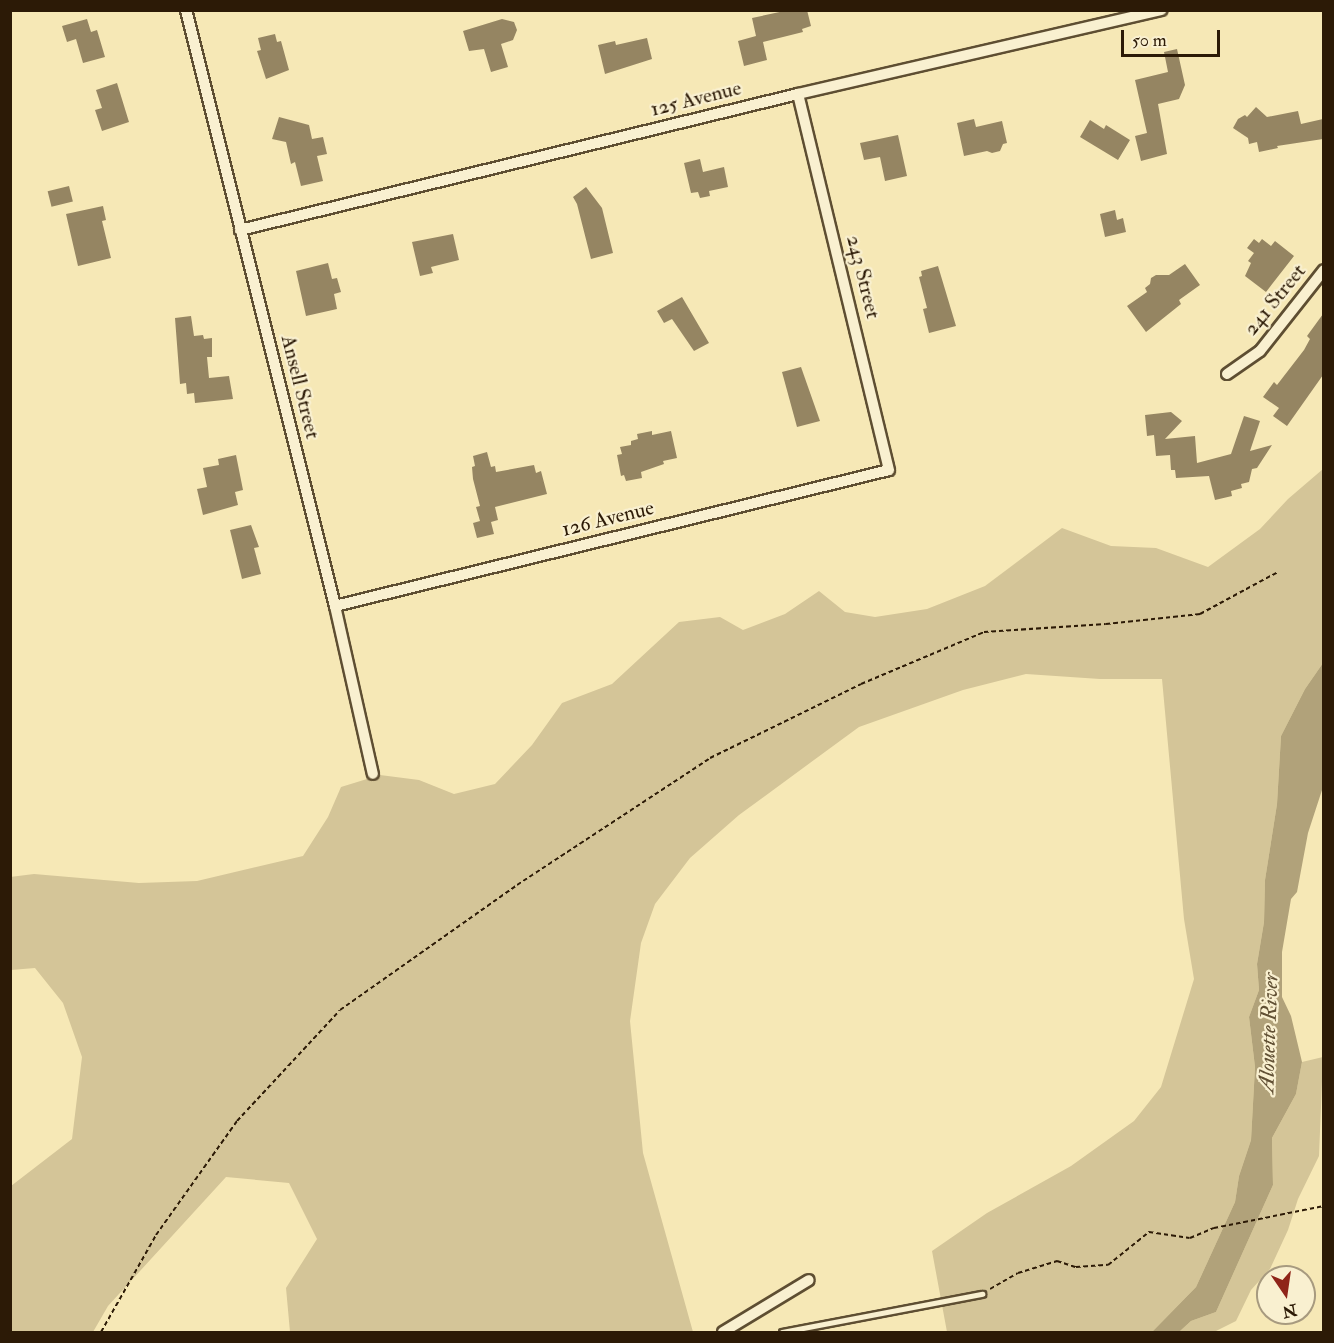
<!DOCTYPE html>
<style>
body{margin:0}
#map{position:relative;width:1334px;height:1343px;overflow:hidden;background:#f6e8b6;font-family:"IM FELL Double Pica",serif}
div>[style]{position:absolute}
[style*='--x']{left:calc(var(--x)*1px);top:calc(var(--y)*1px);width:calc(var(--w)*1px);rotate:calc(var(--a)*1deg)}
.green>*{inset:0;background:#d4c598}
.water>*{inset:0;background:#b1a27a}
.building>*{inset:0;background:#958562;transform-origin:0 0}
.path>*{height:2px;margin-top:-1px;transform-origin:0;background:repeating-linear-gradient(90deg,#2c1a06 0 4.5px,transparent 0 7.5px)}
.roads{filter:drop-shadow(2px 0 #5e4e32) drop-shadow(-2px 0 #5e4e32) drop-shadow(0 2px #5e4e32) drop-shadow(0 -2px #5e4e32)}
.service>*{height:5px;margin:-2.5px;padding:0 2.5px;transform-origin:2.5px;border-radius:2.5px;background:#f9f0d0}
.minor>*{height:10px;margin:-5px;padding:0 5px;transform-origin:5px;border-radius:5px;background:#f9f0d0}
span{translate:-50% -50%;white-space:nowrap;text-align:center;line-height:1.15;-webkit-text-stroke:4.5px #f9f0d0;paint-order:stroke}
.street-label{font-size:21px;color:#2c1a06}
.water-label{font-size:22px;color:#615034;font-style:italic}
.frame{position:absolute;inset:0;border:12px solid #2c1a06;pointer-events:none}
.north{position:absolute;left:1256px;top:1265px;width:60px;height:60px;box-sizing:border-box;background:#f9f0d0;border:2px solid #a79a7f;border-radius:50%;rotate:167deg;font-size:16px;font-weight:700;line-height:24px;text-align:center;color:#2c1a06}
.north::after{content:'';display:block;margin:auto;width:21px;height:27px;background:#8f2418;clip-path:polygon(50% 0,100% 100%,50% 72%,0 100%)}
.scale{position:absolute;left:1121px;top:30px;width:99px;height:27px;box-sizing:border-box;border:3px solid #2c1a06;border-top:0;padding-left:8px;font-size:18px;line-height:21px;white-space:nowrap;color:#2c1a06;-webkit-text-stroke:4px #f9f0d0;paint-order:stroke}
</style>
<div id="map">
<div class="green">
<i style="clip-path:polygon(1323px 469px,1323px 663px,1305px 689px,1281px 736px,1277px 804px,1265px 880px,1264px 922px,1257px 964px,1259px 990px,1249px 1017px,1255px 1067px,1251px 1140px,1239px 1176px,1235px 1202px,1196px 1287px,1152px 1332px,947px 1332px,932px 1251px,987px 1213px,1071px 1166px,1134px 1121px,1161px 1087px,1194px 979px,1184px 919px,1162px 679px,1100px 679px,1026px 674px,963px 690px,859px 727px,739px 815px,690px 858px,655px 904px,641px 943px,630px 1021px,643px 1153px,693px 1332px,290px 1332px,286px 1288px,317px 1239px,289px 1183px,226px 1177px,108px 1306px,93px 1332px,11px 1332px,11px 1186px,72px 1139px,82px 1057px,63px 1003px,35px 968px,11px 970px,10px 877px,34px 874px,139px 883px,197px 881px,303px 856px,328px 817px,341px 787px,380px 775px,419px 780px,454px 794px,495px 784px,532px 745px,562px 703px,612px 684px,679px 622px,720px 617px,743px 630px,785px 614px,819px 591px,845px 612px,875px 617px,927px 609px,985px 586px,1062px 528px,1111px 546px,1156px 548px,1208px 567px,1260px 529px,1288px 499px)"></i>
<i style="clip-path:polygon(1323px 1057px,1319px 1156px,1298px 1199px,1288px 1230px,1270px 1269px,1251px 1290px,1236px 1321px,1214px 1332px,1179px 1332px,1191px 1321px,1216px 1312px,1273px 1185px,1272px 1138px,1296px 1094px,1302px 1062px)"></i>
</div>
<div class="water">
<i style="clip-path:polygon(1323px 663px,1323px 787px,1308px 833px,1297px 892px,1291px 899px,1282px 952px,1282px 997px,1291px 1016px,1302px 1062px,1296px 1094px,1272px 1138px,1273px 1185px,1216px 1312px,1191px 1321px,1179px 1332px,1152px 1332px,1196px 1287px,1235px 1202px,1239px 1176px,1251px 1140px,1255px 1067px,1249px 1017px,1259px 990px,1257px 964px,1264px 922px,1265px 880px,1277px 804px,1281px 736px,1305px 689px)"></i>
</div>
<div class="building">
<i style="clip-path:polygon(789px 10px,807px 10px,811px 26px,802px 29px,803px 32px,763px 42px,767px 60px,744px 66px,738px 41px,756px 36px,752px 18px)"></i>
<i style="clip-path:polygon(87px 19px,91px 32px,97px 30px,105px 57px,83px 63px,76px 39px,67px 42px,62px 26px)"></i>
<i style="clip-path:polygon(502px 19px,514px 22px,517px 30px,513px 40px,501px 44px,508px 67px,491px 72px,484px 49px,469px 51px,463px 31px)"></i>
<i style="clip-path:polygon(275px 34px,277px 42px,281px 41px,289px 70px,266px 79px,257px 51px,261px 50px,258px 38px)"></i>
<i style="clip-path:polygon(647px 38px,652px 59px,605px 74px,598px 45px,615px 41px,616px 45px)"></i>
<i style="clip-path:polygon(1177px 49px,1185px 85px,1179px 99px,1158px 104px,1167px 154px,1141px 161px,1135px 136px,1147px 133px,1135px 80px,1168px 72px,1164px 52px)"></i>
<i style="clip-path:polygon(117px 83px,129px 122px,102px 131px,95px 110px,102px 108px,96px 90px)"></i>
<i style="clip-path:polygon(1256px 107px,1267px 117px,1298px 111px,1301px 124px,1323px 119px,1323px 139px,1277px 146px,1278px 148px,1259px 152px,1257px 142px,1249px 144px,1248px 138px,1233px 128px,1238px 119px,1245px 115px,1247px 117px)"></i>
<i style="clip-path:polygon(279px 117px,309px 125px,312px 139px,323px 137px,327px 154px,317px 156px,323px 181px,301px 186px,295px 162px,291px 164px,286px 142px,272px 139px)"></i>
<i style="clip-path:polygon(974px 119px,976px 127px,1002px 121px,1007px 143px,1003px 144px,1000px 151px,992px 153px,987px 151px,964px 156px,957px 123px)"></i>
<i style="clip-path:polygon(1090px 120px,1104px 129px,1106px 125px,1130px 140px,1118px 160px,1080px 137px)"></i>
<i style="clip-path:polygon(898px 135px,907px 176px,885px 181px,880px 157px,864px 160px,860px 143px)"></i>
<i style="clip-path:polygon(700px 159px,703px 172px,724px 167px,728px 187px,709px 191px,710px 196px,700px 198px,698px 192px,691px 193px,684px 163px)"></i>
<i style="left:69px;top:186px;width:16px;height:22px;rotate:76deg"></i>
<i style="clip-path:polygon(586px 187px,602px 208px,613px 253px,591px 259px,577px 204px,573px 197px)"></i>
<i style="clip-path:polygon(103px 206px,106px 220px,102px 221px,111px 258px,78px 266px,66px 214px)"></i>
<i style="clip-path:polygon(1115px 210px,1117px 220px,1123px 218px,1126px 232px,1105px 237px,1100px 214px)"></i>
<i style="clip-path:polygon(453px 234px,459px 260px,431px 267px,433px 273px,420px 276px,412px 242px)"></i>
<i style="clip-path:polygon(1254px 239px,1259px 243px,1262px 239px,1271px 246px,1275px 241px,1294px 256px,1266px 292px,1245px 276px,1251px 263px,1248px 261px,1254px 253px,1247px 248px)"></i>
<i style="clip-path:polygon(328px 263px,332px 279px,337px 278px,341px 292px,334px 294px,337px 309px,306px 316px,296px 271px)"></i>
<i style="clip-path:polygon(1185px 264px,1200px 285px,1179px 300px,1181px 304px,1146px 332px,1127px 306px,1147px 292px,1145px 288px,1150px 284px,1151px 278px,1156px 275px,1169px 275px)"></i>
<i style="clip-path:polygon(938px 266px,956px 326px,929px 333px,923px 309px,927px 308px,919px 277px,922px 276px,921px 271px)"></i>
<i style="clip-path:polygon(682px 297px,709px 343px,694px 351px,672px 319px,664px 323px,657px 311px)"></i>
<i style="clip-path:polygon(1323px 314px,1323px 375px,1287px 426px,1273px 416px,1279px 408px,1263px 397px,1274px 382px,1277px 385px,1304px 350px,1310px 339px,1307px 336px)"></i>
<i style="clip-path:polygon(191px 316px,194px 336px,203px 335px,204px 339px,212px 338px,212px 357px,207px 357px,209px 378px,229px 376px,233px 399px,195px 403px,194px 393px,187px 394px,186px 383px,180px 384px,175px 318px)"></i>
<i style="clip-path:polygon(801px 367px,820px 421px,797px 427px,782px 372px)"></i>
<i style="clip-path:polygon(1171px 412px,1182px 421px,1165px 439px,1195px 436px,1197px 463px,1231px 454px,1244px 416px,1260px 421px,1250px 451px,1272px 445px,1257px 468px,1252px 469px,1249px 482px,1241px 484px,1242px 488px,1231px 491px,1232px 496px,1215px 500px,1209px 476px,1176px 478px,1175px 470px,1171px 470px,1170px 455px,1156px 456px,1154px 435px,1147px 436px,1145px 415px)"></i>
<i style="clip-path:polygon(652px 431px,652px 435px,671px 431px,677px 458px,663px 461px,664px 464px,641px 472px,642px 478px,626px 481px,624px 475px,621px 476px,617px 455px,622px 454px,620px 447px,631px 445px,631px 441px,638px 439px,637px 434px)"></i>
<i style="clip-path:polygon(487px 452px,491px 467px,495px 466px,496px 472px,534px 465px,536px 473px,541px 471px,547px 494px,495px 507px,498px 520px,491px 522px,494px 534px,477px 538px,473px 523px,480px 521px,476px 507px,480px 506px,473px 479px,472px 467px,475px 466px,473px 456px)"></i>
<i style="clip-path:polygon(236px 455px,243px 490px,235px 492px,238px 505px,203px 515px,197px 489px,207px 487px,203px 468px,219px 465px,218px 459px)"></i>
<i style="clip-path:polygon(251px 525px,259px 547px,254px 548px,261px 574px,242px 579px,230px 530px)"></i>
</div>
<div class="path">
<i style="--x:990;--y:1289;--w:32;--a:-30"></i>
<i style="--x:1018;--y:1273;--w:41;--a:-17.1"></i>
<i style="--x:1057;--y:1261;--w:20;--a:18"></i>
<i style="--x:1076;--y:1267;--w:32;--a:-4"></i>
<i style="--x:1108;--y:1265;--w:53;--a:-38.8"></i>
<i style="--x:1149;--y:1232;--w:41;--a:8.3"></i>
<i style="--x:1190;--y:1238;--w:26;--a:-23"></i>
<i style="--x:1214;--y:1228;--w:112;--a:-11.3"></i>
<i style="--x:101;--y:1332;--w:112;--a:-60.4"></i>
<i style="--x:156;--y:1235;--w:140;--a:-54.6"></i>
<i style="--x:237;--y:1121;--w:151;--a:-47.1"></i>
<i style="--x:340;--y:1010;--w:217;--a:-35.2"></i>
<i style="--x:517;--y:885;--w:231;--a:-33.3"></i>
<i style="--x:710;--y:758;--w:168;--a:-26.1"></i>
<i style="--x:861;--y:684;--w:134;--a:-22.9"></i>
<i style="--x:984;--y:632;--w:122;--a:-3.8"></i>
<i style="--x:1106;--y:624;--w:95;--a:-6.1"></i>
<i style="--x:1200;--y:614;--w:89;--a:-28.3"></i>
</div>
<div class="roads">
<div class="service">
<i style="--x:782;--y:1332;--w:204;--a:-10.8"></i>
</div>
<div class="minor">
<i style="--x:186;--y:10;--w:614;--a:75.96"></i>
<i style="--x:335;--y:606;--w:172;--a:77.3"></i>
<i style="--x:240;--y:230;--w:574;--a:-13.7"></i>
<i style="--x:798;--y:94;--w:373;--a:-13"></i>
<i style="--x:1227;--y:374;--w:40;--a:-34.9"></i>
<i style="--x:1260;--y:351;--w:103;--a:-51.7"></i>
<i style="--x:335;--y:606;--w:570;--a:-13.79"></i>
<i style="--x:889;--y:470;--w:387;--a:-103.6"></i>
<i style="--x:723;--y:1332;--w:100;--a:-31.2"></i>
</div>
</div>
<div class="street-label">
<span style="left:696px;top:99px;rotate:-14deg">125 Avenue</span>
<span style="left:863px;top:277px;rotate:76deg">243 Street</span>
<span style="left:1275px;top:300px;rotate:-51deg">241 Street</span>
<span style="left:300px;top:387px;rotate:76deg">Ansell Street</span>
<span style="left:608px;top:519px;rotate:-14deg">126 Avenue</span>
</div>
<div class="water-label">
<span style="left:1269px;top:1033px;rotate:-88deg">Alouette River</span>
</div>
<div class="frame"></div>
<div class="north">N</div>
<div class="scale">50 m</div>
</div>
